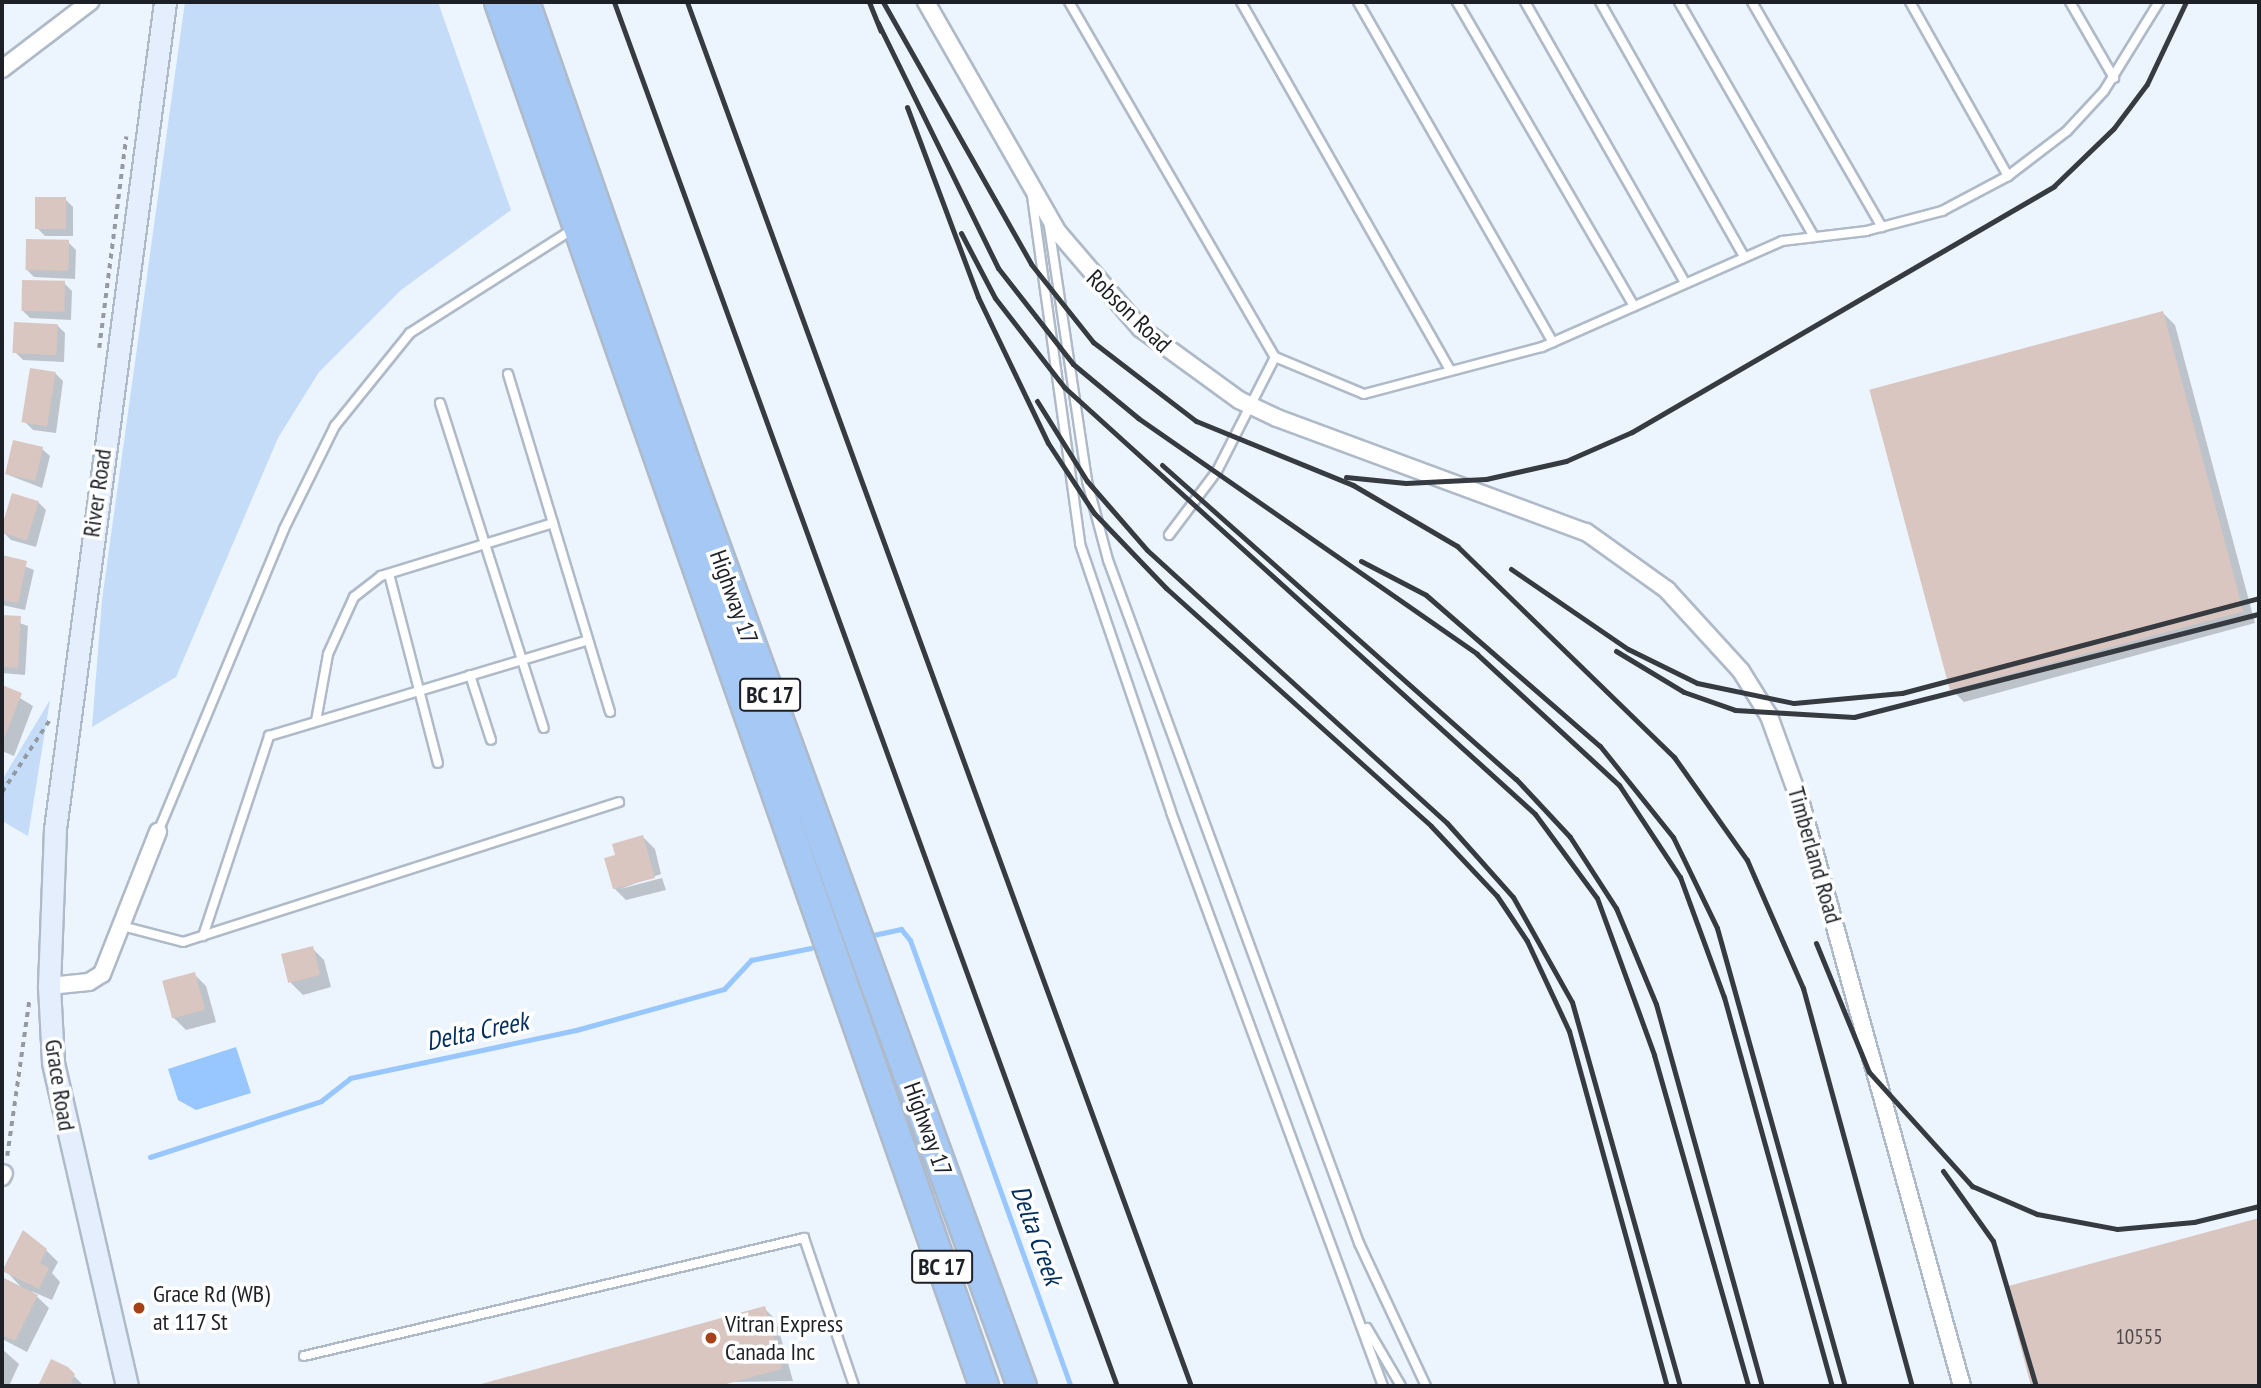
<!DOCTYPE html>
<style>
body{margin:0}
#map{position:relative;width:2261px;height:1388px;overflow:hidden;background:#ecf4fd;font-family:"PT Sans Narrow",sans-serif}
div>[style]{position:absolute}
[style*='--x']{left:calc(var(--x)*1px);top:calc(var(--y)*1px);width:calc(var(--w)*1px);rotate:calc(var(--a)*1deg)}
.green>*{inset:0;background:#c5dcf9}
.water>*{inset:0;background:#98c6ff}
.shadow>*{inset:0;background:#0003}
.stream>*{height:5px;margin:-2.5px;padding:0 2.5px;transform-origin:2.5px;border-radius:2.5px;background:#98c6ff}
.building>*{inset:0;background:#dac6c0;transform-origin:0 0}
.path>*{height:3.5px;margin-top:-1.75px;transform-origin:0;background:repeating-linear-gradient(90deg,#949aa2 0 5px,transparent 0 10px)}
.roads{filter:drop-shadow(2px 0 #afbac9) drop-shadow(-2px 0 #afbac9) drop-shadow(0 2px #afbac9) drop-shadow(0 -2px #afbac9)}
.lane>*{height:8px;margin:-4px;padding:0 4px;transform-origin:4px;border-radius:4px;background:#fff}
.street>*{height:16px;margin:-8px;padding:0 8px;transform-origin:8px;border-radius:8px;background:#fff}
.secondary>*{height:21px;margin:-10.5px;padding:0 10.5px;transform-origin:10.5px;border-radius:10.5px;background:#e4eefc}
.highway>*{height:28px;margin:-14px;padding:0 14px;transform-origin:14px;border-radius:14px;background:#a5c8f5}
.rail>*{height:5px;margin:-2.5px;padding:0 2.5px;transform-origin:2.5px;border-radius:2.5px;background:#363b41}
.dots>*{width:19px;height:19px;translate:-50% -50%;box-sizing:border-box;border:4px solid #fff;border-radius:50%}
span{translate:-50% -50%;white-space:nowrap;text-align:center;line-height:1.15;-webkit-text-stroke:7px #fff;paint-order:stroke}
.number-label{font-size:21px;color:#4c4a4d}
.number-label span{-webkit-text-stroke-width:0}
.shield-label span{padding:2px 5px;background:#fff;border:2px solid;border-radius:5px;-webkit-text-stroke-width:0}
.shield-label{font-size:23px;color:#1d2127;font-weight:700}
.street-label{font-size:24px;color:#1d2127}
.poi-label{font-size:24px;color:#1d2127}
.left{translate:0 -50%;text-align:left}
.water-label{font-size:26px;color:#002e5f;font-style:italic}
.frame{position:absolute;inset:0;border:4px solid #1d2127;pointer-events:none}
</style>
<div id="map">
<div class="green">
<i style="clip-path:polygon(185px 2px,438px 2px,511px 210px,401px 290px,319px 372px,278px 438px,176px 677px,92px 727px,102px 600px)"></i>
<i style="clip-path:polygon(50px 700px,28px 836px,2px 821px,2px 780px)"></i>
</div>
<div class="water">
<i style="clip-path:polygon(236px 1047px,251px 1093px,196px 1110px,178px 1100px,168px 1069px)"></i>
</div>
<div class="shadow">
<i style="clip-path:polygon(65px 199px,73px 207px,73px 236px,45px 236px,37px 228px)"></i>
<i style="clip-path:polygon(68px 242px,76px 250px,75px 279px,34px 277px,26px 269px)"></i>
<i style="clip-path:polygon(64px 283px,72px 291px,71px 320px,30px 318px,22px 310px)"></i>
<i style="clip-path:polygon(2163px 313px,2175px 325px,2255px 623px,1964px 702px,1952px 690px)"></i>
<i style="clip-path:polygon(57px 325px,65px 333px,64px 362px,23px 360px,15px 352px)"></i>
<i style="clip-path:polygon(55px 373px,63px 381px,56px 433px,33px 430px,25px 422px)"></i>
<i style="clip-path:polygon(42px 449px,50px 456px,42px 488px,6px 474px)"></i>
<i style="clip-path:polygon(38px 502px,46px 510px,36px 547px,11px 540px,4px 533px)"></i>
<i style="clip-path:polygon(2px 557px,34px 570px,25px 610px,2px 605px)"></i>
<i style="clip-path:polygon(2px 617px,28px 626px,25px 675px,2px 673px)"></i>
<i style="clip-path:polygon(2px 687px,33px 706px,14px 756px,2px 751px)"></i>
<i style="clip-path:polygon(643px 837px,655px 849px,661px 874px,620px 889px,662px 878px,666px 890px,626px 900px,614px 888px,617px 856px)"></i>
<i style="clip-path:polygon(312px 948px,324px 960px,331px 987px,303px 995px,291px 983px)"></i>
<i style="clip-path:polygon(194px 974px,206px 986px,216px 1022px,186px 1030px,174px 1018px)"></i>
<i style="clip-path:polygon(2259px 1220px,2259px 1386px,2033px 1386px,2007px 1288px)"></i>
<i style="clip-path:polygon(46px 1250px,58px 1262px,52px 1273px,60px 1282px,52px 1300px,31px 1291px,49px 1308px,27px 1352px,2px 1339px,2px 1279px,22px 1288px,5px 1270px)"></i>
<i style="clip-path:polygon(764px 1308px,776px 1320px,793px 1381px,477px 1386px)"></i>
<i style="clip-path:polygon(2px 1349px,19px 1364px,9px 1386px,2px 1386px)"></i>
<i style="clip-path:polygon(52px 1362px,74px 1376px,84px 1386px,40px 1386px)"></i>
</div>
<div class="stream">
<i style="--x:873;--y:935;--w:29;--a:-12"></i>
<i style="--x:901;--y:929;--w:14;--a:51"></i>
<i style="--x:910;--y:940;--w:474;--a:70.2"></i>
<i style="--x:150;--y:1157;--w:180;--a:-18.1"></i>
<i style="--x:321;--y:1101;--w:37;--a:-38"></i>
<i style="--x:350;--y:1078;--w:231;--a:-12"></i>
<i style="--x:576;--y:1030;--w:154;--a:-15.5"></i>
<i style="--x:724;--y:989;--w:40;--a:-47"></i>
<i style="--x:751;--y:960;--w:61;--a:-11.3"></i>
</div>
<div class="building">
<i style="left:66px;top:197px;width:32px;height:31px;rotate:90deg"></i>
<i style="left:26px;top:239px;width:43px;height:31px;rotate:1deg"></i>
<i style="left:22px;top:280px;width:43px;height:31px;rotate:1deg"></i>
<i style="left:2163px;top:311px;width:311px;height:304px;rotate:75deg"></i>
<i style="left:14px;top:322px;width:44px;height:31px;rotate:3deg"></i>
<i style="left:30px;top:368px;width:26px;height:55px;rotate:9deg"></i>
<i style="left:13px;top:440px;width:31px;height:35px;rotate:13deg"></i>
<i style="left:12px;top:493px;width:28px;height:41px;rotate:17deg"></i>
<i style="clip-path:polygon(2px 555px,27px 561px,18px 603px,2px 600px)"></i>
<i style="clip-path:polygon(2px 615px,21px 616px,18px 668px,2px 667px)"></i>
<i style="clip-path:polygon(2px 685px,22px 693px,2px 744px)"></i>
<i style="clip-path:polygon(643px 835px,655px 878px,613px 889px,604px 858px,615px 855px,612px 844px)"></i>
<i style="left:313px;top:946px;width:30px;height:33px;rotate:76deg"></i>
<i style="left:195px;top:972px;width:39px;height:34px;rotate:75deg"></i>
<i style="clip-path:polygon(2259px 1218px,2259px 1386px,2031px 1386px,2005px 1287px)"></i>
<i style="clip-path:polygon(23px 1230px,47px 1249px,40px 1263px,49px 1268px,39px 1289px,2px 1271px)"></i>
<i style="clip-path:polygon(2px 1277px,38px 1295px,15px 1341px,2px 1335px)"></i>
<i style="clip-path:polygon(765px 1306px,782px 1369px,719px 1386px,474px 1386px)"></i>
<i style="clip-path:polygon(51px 1359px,68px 1367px,75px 1374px,71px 1383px,79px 1386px,38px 1386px)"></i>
</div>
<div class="path">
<i style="--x:99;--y:348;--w:213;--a:-82.7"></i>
<i style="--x:2;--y:792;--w:85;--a:-56.5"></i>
<i style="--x:7;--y:1156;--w:156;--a:-81.9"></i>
</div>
<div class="roads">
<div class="lane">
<i style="--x:1069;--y:2;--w:410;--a:59.9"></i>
<i style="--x:1275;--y:357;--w:96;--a:22.6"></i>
<i style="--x:1364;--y:394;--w:184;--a:-14.8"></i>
<i style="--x:1542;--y:347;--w:262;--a:-23.8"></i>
<i style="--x:1782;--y:241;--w:85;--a:-6.8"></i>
<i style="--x:1866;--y:231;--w:79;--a:-14.7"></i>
<i style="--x:1942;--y:211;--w:75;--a:-27.9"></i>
<i style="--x:2008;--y:176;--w:74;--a:-37.3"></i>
<i style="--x:2067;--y:131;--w:54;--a:-47.2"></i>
<i style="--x:2104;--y:91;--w:105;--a:-58.3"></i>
<i style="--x:1241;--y:2;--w:421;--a:60.4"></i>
<i style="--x:1358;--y:2;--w:392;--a:60.2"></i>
<i style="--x:1457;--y:2;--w:352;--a:59.8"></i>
<i style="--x:1525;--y:2;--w:322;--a:60.3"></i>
<i style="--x:1600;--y:2;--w:293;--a:60.5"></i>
<i style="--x:1679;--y:2;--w:271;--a:60.1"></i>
<i style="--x:1752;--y:2;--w:260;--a:60"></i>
<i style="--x:1910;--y:2;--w:200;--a:60.6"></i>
<i style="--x:2070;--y:2;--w:88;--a:59.9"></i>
<i style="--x:1032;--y:196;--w:351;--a:82.1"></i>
<i style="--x:1080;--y:544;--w:283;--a:71.2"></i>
<i style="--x:1171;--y:812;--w:612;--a:69.73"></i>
<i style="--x:1049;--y:226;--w:258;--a:81.5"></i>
<i style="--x:1087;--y:481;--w:82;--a:75.1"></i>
<i style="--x:1108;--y:560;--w:728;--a:69.82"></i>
<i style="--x:1359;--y:1243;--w:158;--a:64.9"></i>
<i style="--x:508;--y:374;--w:353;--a:73.2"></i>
<i style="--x:440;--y:403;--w:341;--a:72.3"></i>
<i style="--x:1169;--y:535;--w:80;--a:-53.1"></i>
<i style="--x:1217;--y:471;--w:128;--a:-63"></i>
<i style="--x:389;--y:574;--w:195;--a:75.5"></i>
<i style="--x:470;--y:675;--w:68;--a:72.1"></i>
<i style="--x:316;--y:721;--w:68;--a:-79.8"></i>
<i style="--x:328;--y:654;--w:63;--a:-65.5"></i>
<i style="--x:354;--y:597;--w:34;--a:-38"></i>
<i style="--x:381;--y:576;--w:180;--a:-17.1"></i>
<i style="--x:158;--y:832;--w:328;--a:-67.4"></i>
<i style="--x:284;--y:529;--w:115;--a:-63.7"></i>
<i style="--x:335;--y:426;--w:119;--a:-51.1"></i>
<i style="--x:410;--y:333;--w:193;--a:-32.5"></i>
<i style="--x:122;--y:926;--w:63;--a:14.7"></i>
<i style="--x:183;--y:942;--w:458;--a:-17.8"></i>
<i style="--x:203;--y:936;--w:211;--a:-71.7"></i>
<i style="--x:269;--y:736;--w:333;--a:-16.7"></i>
<i style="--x:1367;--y:1328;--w:67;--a:59.6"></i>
<i style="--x:304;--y:1356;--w:514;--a:-13.28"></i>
<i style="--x:804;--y:1238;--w:156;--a:71.3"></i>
</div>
<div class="street">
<i style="--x:926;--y:2;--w:264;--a:60.2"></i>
<i style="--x:1057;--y:231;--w:128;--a:49.4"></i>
<i style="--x:1140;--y:328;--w:122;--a:36"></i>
<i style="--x:1239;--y:400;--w:42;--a:25.3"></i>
<i style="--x:1277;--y:418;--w:329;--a:20.3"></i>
<i style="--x:1586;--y:532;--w:100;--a:35.6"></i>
<i style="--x:1667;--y:590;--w:110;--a:47.6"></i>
<i style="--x:1741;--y:671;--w:53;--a:58.1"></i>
<i style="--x:1769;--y:716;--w:97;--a:70.1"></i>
<i style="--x:1802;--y:807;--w:601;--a:74.55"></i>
<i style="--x:2;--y:69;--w:111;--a:-37.3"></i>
<i style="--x:49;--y:986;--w:40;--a:-5.7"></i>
<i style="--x:89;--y:982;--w:15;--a:-32"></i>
<i style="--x:102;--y:974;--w:153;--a:-68.5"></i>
<i style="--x:2;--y:1177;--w:4;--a:-63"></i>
</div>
<div class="secondary">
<i style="--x:127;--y:1386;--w:332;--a:-102.9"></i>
<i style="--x:53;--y:1062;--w:76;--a:-93"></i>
<i style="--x:49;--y:986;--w:157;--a:-87.8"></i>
<i style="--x:55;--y:829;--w:834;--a:-82.42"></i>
</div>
<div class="highway">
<i style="--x:499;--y:2;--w:1467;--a:70.69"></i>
<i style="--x:525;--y:2;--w:502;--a:70.81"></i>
<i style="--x:690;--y:476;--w:969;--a:69.96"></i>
</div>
</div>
<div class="rail">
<i style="--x:614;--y:2;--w:1473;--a:70.03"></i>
<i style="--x:687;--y:2;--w:1473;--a:69.99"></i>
<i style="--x:869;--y:2;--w:31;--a:68"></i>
<i style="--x:883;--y:2;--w:301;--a:60.5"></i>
<i style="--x:1031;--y:264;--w:100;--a:51.5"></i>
<i style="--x:1093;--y:342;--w:130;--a:37.5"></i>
<i style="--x:1196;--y:421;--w:170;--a:22.2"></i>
<i style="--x:1353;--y:485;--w:121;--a:30.4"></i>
<i style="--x:1457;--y:546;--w:303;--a:44.2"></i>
<i style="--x:1674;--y:757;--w:126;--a:54.7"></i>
<i style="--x:1747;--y:860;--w:140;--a:66.4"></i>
<i style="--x:1803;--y:988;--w:413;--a:74.7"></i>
<i style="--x:878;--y:23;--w:273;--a:63.9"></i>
<i style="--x:998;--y:268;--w:122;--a:52"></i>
<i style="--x:1073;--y:364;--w:85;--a:39.7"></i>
<i style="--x:1138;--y:418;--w:413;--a:34.8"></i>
<i style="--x:1477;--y:654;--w:193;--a:42.7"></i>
<i style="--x:1619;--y:785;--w:110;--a:56.5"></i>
<i style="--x:1680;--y:877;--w:128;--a:69.9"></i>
<i style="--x:1724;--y:997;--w:404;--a:74.5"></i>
<i style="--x:907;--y:107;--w:203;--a:69.5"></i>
<i style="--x:978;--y:297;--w:162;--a:64.4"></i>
<i style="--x:1048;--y:443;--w:84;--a:56.7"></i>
<i style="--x:1094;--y:513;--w:104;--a:46.2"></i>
<i style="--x:1166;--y:588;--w:356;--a:41.9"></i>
<i style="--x:1431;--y:826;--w:96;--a:46.7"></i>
<i style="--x:1497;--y:896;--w:54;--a:56.3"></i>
<i style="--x:1527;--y:941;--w:99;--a:65"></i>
<i style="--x:1569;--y:1031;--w:368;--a:74.6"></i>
<i style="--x:961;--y:233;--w:73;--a:62.4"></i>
<i style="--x:995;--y:298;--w:113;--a:52.2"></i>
<i style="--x:1064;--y:387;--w:636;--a:42.19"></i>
<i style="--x:1535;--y:814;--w:104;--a:53.6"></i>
<i style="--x:1597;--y:898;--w:167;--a:70"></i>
<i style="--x:1654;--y:1055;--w:344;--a:74.1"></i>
<i style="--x:1037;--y:401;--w:94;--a:58"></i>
<i style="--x:1087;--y:481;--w:91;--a:49"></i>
<i style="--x:1147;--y:550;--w:406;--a:42.3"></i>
<i style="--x:1447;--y:823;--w:99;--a:48.3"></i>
<i style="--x:1513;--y:897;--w:120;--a:60.7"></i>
<i style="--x:1572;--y:1002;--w:399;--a:74.3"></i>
<i style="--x:1162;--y:465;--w:473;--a:41.6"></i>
<i style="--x:1516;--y:779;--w:79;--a:47"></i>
<i style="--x:1570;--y:837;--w:85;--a:57.1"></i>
<i style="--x:1616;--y:908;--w:104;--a:67.4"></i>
<i style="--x:1656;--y:1004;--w:396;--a:74.5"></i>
<i style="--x:1346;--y:477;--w:60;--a:5.7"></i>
<i style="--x:1406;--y:483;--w:80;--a:-2.9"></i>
<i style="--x:1486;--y:479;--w:82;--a:-12.7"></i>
<i style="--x:1566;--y:461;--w:72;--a:-23.7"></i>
<i style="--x:1632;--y:432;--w:488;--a:-30.2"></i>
<i style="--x:2054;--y:186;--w:83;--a:-44"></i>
<i style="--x:2114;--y:128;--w:55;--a:-53.1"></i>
<i style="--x:2147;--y:84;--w:91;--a:-64.6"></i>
<i style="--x:1361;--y:561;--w:73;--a:27.6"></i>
<i style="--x:1426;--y:595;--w:230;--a:41"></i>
<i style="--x:1600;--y:746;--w:117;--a:51.3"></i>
<i style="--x:1673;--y:837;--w:101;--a:64.2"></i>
<i style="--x:1717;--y:928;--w:476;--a:74.4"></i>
<i style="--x:1511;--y:569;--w:142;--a:34.4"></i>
<i style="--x:1628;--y:649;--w:77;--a:26.2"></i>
<i style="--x:1697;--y:683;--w:99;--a:11.7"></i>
<i style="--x:1794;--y:703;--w:108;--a:-5.3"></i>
<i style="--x:1902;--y:693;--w:369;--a:-14.9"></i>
<i style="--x:1616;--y:651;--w:79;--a:31.1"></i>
<i style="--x:1684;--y:692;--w:54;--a:19.4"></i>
<i style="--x:1735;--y:710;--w:119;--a:3.4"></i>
<i style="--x:1854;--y:717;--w:418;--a:-14.3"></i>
<i style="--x:1816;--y:943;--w:139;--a:67.7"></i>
<i style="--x:1869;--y:1072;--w:154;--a:47.9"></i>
<i style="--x:1972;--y:1186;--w:71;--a:23.3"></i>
<i style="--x:2037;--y:1214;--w:81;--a:10.6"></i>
<i style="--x:2117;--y:1229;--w:77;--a:-5.2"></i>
<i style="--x:2194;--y:1222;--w:67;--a:-13.8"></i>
<i style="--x:1943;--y:1171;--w:86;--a:54.5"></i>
<i style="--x:1993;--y:1241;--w:151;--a:73.5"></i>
</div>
<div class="dots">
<i style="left:139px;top:1308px;background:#a74118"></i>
<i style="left:711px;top:1338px;background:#a74118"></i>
</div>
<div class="number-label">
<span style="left:2139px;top:1337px">10555</span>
</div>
<div class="shield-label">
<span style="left:770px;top:695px">BC 17</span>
<span style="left:942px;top:1267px">BC 17</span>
</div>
<div class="street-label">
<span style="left:1129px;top:311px;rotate:44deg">Robson Road</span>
<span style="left:97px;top:493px;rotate:-82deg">River Road</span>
<span style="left:734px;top:597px;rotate:70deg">Highway 17</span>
<span style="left:1815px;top:855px;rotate:74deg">Timberland Road</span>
<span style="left:60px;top:1085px;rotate:81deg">Grace Road</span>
<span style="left:928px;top:1129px;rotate:70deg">Highway 17</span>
</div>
<div class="poi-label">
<span class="left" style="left:153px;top:1308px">Grace Rd (WB)<br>at 117 St</span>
<span class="left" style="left:725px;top:1338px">Vitran Express<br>Canada Inc</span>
</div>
<div class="water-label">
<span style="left:477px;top:1031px;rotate:-12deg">Delta Creek</span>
<span style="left:1037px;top:1235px;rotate:70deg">Delta Creek</span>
</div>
<div class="frame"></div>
</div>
